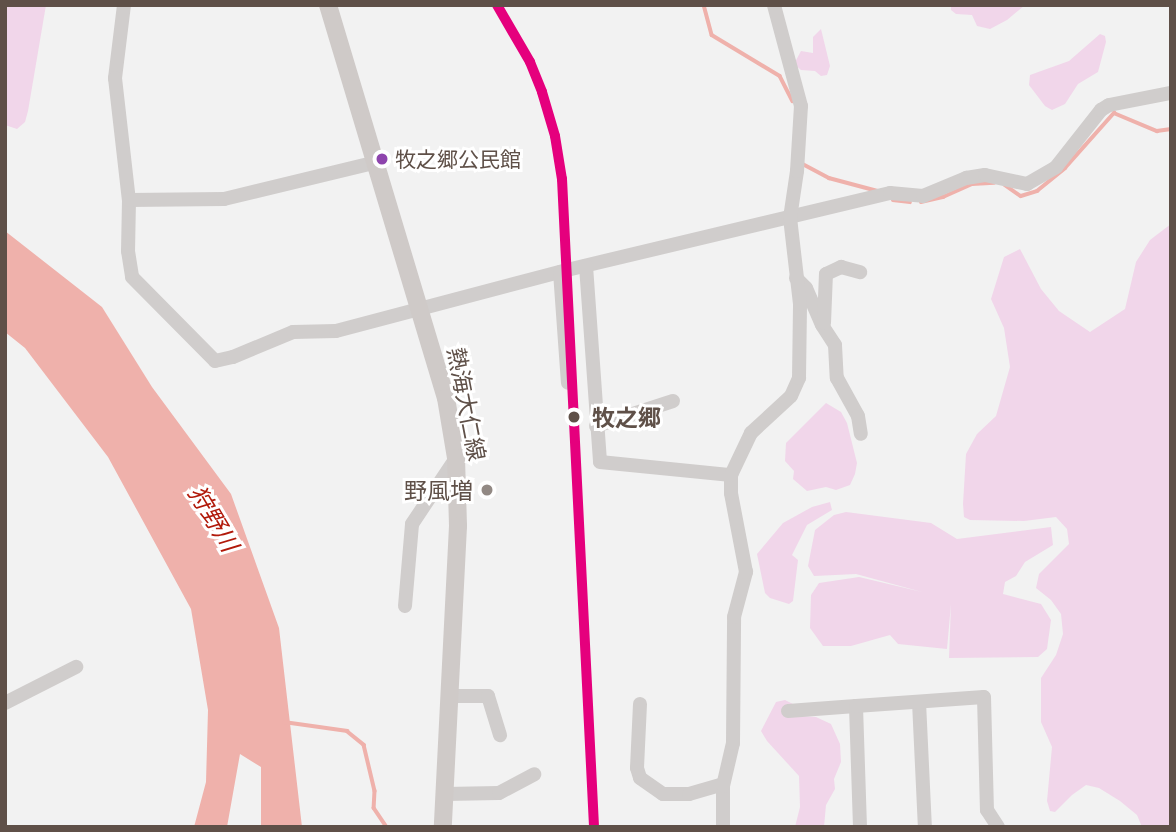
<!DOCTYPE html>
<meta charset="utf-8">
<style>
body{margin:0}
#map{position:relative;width:1176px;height:832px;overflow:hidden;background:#f2f2f2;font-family:"Exo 2","Noto Sans JP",sans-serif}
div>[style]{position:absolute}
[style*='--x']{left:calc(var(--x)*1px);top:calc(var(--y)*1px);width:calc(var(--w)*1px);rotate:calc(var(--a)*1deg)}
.green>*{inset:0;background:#f1d6ea}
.water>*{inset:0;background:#efb1ab}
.stream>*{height:3.5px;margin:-1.75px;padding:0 1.75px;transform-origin:1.75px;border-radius:1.75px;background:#efb1ab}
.minor>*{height:14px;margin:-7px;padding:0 7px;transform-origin:7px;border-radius:7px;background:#d0cdcc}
.major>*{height:18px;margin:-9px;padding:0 9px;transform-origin:9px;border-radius:9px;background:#cfcac8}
.rail-1>*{height:10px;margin:-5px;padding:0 5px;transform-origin:5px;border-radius:5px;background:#e5007d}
.dots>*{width:19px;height:19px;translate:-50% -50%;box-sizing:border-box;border:4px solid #fff;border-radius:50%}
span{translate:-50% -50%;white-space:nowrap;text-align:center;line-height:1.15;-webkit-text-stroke:6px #fff;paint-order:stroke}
.bus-label{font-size:21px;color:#5f5048}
.left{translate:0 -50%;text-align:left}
.street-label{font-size:23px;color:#5f5048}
.stop-label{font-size:23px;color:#5f5048;font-weight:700}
.poi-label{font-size:23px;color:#5f5048}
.right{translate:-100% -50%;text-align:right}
.water-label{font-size:24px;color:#b1190a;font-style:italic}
.frame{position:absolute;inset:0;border:7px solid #5f5048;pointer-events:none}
</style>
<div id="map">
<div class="green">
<i style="clip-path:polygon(5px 5px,46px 5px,28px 111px,25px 122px,17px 129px,5px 125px)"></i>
<i style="clip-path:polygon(951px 5px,1025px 5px,1007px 20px,990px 29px,977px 26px,972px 15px,956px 14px,951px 10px)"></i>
<i style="clip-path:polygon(821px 29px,830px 66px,827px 75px,821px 76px,815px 71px,801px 70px,794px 64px,801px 51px,813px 53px,813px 37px)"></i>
<i style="clip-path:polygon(1100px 34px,1105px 36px,1106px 42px,1098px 72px,1078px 84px,1065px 104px,1052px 110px,1045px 106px,1029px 85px,1030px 75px,1069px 61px)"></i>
<i style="clip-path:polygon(1171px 224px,1171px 827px,1142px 827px,1137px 815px,1120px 801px,1099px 788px,1086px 785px,1072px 795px,1055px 812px,1050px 811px,1047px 801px,1052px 747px,1041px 722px,1041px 678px,1056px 655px,1063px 634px,1061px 614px,1051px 600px,1036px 588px,1039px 574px,1069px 544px,1067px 529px,1056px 517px,1024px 521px,970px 520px,964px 517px,963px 504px,966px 454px,977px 434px,996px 416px,1010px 367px,1004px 328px,991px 299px,1004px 257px,1020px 249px,1041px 289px,1059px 311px,1090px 332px,1125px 309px,1136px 262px,1150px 240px)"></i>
<i style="clip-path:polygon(826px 403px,841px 412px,847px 423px,857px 463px,855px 474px,850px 485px,836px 490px,826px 487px,807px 491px,793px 479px,794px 471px,785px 461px,786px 443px)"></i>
<i style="clip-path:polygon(830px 502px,832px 510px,807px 525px,792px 555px,798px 560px,793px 601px,789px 604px,770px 598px,765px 593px,757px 554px,783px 523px,812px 507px)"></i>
<i style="clip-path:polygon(846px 512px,931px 523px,957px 539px,1051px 527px,1053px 545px,1025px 562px,1016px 576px,1005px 582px,1003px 594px,1041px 604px,1051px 620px,1047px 649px,1038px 657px,949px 658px,951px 604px,947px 649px,898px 644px,890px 635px,851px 646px,823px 646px,810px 628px,811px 595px,819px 583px,859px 577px,922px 592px,856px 574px,814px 576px,808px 566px,815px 530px,834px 515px)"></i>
<i style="clip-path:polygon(785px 700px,795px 705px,802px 716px,816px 717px,831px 724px,840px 744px,841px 762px,834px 779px,835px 789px,826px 805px,824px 827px,795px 827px,800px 807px,799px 776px,767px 741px,761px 731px,776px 702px)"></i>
</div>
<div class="water">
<i style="clip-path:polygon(5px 231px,102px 307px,152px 387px,231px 494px,279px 628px,302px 827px,261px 827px,261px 767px,240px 754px,227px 827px,194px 827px,206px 782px,208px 710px,191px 609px,108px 457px,25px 348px,5px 332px)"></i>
</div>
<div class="stream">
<i style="--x:704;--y:5;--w:31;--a:75"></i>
<i style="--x:712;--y:35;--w:79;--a:31.1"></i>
<i style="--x:780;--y:76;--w:28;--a:63"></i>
<i style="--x:801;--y:163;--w:32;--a:28"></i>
<i style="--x:829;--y:178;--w:51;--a:14.9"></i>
<i style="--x:1005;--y:185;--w:19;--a:35"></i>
<i style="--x:1021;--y:196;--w:17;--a:-17"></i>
<i style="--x:1037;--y:191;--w:36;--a:-39"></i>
<i style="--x:1065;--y:168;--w:74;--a:-48.3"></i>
<i style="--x:1114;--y:113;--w:47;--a:22.7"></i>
<i style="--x:1157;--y:131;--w:14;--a:-8"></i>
<i style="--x:893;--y:200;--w:17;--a:7"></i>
<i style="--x:921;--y:202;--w:23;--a:-13"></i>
<i style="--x:943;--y:197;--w:32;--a:-24"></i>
<i style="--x:972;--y:184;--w:22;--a:-3"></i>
<i style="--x:284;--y:722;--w:64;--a:8.1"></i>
<i style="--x:347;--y:731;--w:22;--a:39"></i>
<i style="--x:364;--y:745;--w:47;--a:76.6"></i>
<i style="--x:375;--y:791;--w:17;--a:93"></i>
<i style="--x:374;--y:808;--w:23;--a:56"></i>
</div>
<div class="minor">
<i style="--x:124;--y:5;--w:74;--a:97"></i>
<i style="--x:115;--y:78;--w:123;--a:83.5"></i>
<i style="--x:129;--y:200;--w:51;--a:91.1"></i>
<i style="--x:128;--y:251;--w:26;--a:81"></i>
<i style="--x:132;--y:277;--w:118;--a:45.3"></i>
<i style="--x:215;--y:361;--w:18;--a:-13"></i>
<i style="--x:233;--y:357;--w:65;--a:-22.6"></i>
<i style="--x:293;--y:332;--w:43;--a:-1.3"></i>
<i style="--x:336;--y:331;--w:239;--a:-14.8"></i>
<i style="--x:567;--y:270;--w:332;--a:-13.4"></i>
<i style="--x:890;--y:193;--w:33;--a:5"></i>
<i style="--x:923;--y:196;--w:47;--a:-22.7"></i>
<i style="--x:966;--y:178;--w:19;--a:-9"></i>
<i style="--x:985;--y:175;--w:43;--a:12.1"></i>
<i style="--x:1027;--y:184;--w:34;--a:-30"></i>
<i style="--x:1056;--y:167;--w:73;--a:-51.7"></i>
<i style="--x:1101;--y:110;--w:9;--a:-32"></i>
<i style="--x:1109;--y:105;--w:63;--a:-11"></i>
<i style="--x:129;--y:200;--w:95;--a:-0.6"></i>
<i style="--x:224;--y:199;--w:157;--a:-13.6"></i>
<i style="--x:586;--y:266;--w:196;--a:85.9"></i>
<i style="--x:600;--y:462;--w:132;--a:5.7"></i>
<i style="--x:560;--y:272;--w:111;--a:85.9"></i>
<i style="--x:796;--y:278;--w:14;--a:45"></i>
<i style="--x:806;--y:288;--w:40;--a:66.6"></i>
<i style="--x:822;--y:325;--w:24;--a:57"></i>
<i style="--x:835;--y:345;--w:33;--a:87"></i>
<i style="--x:837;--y:378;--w:43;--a:61.1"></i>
<i style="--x:858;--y:416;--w:18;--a:81"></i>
<i style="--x:824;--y:323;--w:49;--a:-87.7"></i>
<i style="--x:826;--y:274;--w:17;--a:-25"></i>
<i style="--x:841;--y:267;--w:20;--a:15"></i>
<i style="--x:596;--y:426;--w:81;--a:-18"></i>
<i style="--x:405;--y:606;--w:82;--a:-85.1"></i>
<i style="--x:412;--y:524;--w:79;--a:-56.3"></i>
<i style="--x:450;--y:696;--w:38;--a:0"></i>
<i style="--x:488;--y:696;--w:41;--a:72.9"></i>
<i style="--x:919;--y:702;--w:125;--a:87.3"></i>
<i style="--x:5;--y:703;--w:80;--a:-26.9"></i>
<i style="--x:640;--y:704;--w:64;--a:92.7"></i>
<i style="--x:637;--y:768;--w:10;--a:73"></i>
<i style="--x:640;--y:778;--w:28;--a:35"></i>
<i style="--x:663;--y:794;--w:26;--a:0"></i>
<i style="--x:689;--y:794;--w:35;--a:-16"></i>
<i style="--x:788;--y:711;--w:68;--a:-4.2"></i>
<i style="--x:445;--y:794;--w:54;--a:-1.1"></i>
<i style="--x:499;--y:793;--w:40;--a:-28"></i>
<i style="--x:723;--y:827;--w:41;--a:-90"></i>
<i style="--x:723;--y:786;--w:44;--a:-76.9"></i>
<i style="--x:733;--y:743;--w:126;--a:-89.5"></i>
<i style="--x:734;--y:617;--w:47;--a:-75.1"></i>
<i style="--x:746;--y:572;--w:80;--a:-100.8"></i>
<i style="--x:731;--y:493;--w:18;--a:-90"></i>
<i style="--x:731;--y:475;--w:47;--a:-64.5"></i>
<i style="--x:751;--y:433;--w:54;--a:-42.8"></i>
<i style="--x:791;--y:396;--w:20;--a:-66"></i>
<i style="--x:799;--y:378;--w:74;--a:-89.2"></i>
<i style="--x:800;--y:304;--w:87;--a:-96.6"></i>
<i style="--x:790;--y:218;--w:48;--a:-81.5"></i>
<i style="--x:797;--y:171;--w:65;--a:-86.5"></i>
<i style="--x:801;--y:106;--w:105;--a:-105"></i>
<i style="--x:860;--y:827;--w:121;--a:-91.9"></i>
<i style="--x:856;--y:706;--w:128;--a:-4"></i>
<i style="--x:984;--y:697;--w:113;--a:88.5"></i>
<i style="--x:987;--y:810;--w:20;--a:57"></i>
</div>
<div class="major">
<i style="--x:328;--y:5;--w:410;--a:73.3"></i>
<i style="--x:446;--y:398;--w:61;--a:80.5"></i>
<i style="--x:456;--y:458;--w:68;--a:88.3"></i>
<i style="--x:458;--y:526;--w:301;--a:92.9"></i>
</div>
<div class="rail-1">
<i style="--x:497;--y:5;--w:66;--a:59.9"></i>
<i style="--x:530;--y:62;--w:32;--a:68"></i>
<i style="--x:542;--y:92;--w:46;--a:73.5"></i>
<i style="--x:555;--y:136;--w:44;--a:80.8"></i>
<i style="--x:562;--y:179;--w:649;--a:87.17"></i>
</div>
<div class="dots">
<i style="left:382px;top:159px;background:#8e44ad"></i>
<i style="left:574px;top:417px;background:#5f5048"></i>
<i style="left:487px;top:490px;background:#928984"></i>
</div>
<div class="bus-label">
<span class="left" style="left:395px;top:159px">牧之郷公民館</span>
</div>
<div class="street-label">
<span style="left:467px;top:404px;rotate:79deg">熱海大仁線</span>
</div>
<div class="stop-label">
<span class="left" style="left:592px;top:417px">牧之郷</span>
</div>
<div class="poi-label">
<span class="right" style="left:473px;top:490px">野風増</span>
</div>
<div class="water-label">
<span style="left:214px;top:518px;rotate:59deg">狩野川</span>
</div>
<div class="frame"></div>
</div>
